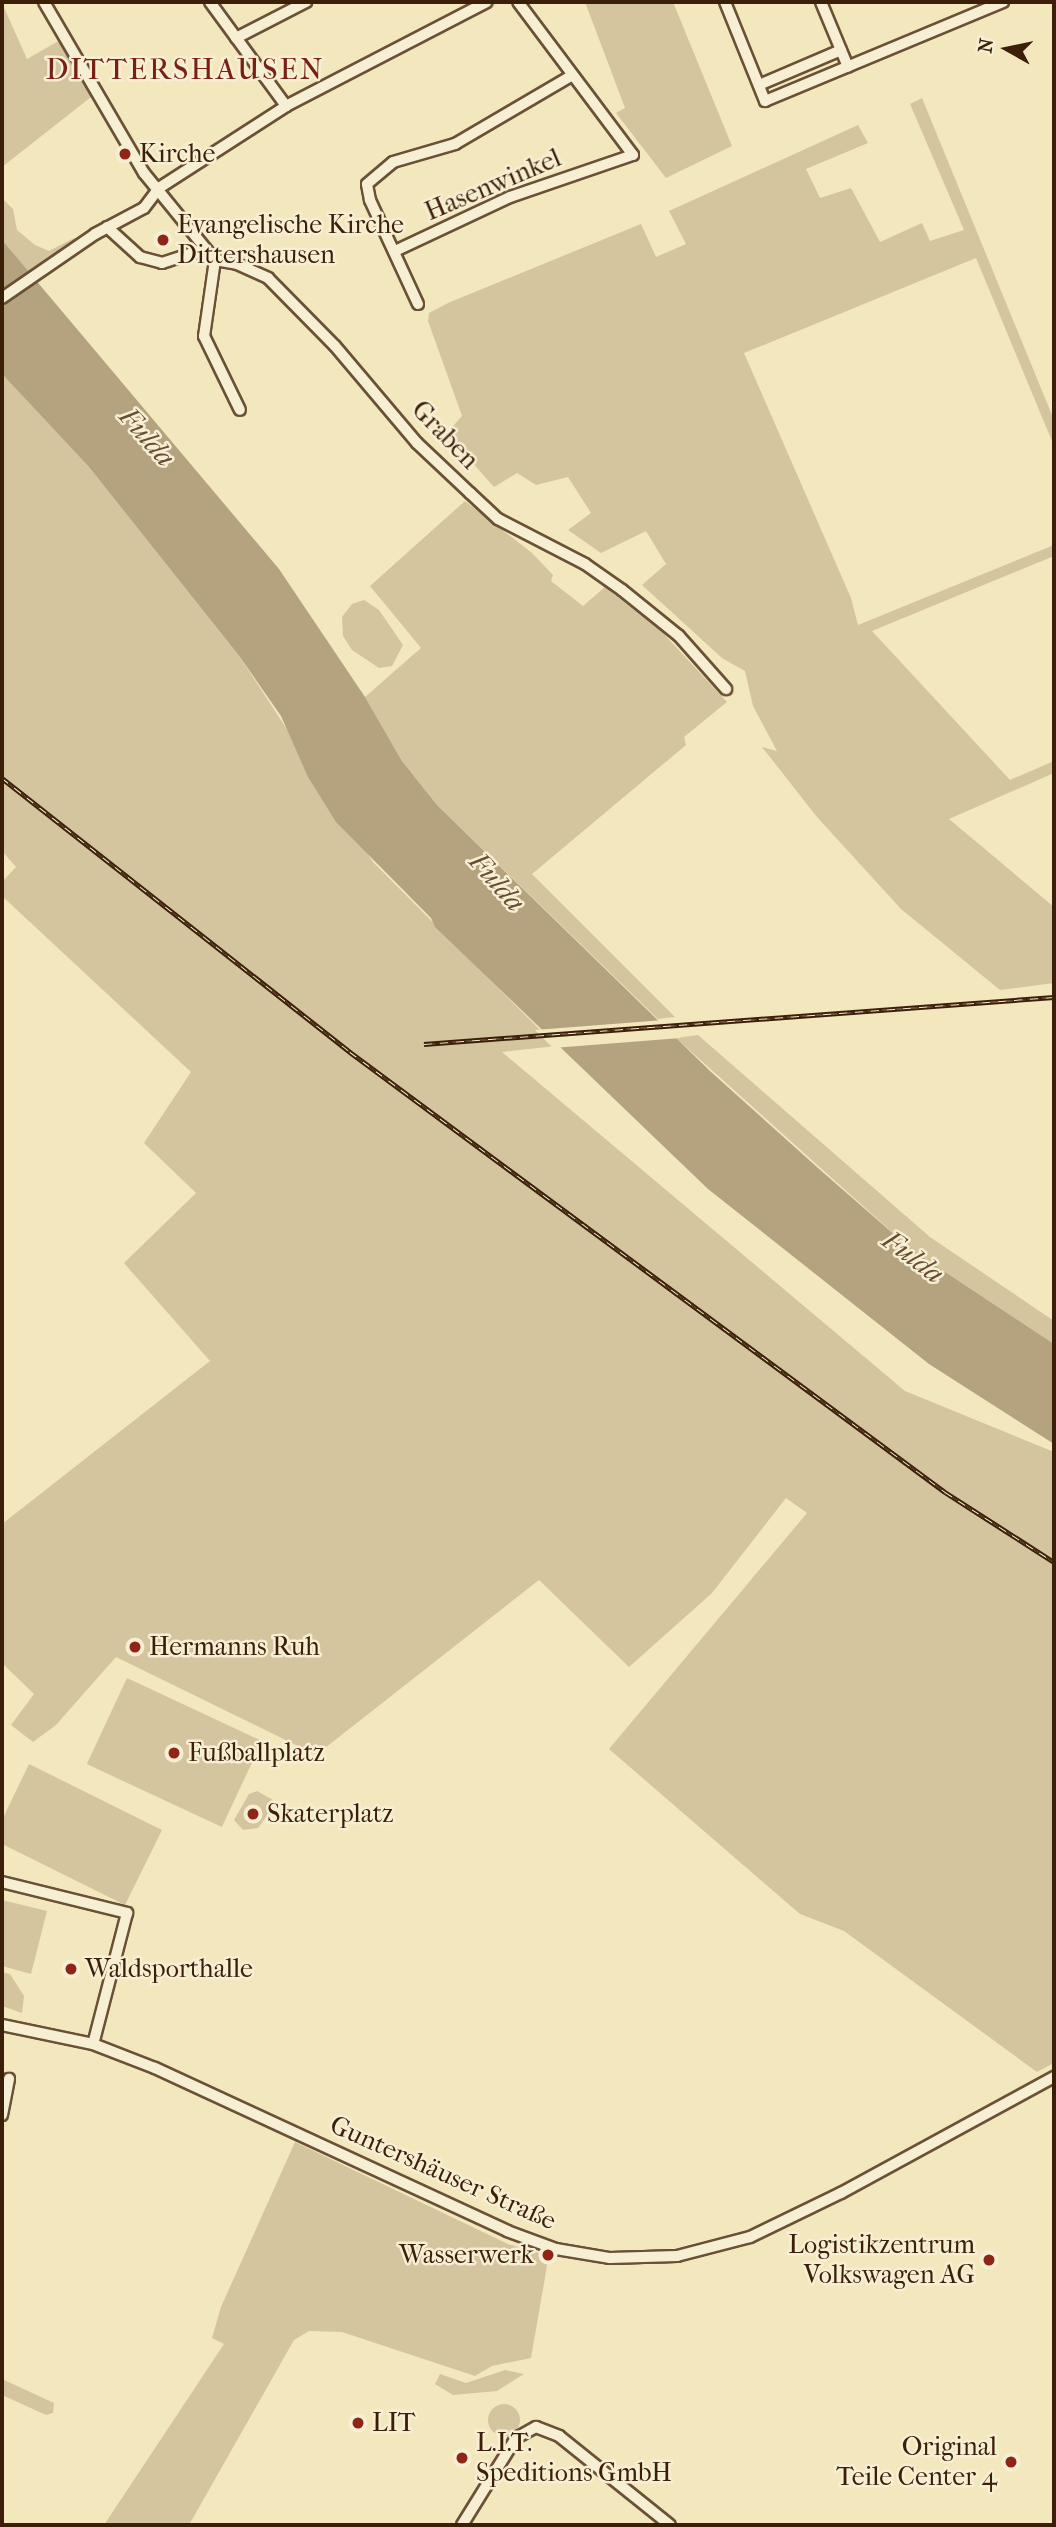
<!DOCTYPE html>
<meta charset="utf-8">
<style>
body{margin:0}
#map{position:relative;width:1056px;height:2527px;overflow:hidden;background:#f3e7bd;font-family:"IM FELL French Canon",serif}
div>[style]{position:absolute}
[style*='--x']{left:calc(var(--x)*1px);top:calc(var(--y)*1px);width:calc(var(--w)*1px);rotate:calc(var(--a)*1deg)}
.green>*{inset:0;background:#d4c59e;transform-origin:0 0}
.round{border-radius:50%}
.water>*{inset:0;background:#b5a380}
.pier>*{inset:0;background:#f3e7bd}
.roads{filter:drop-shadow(2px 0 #6a5136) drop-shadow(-2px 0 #6a5136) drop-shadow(0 2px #6a5136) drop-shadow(0 -2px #6a5136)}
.minor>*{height:10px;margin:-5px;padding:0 5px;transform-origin:5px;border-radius:5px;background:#f7efd4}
.rail>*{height:5px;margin-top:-2.5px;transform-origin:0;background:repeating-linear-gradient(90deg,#f7efd4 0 8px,#3c1f09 0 16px);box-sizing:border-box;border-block:2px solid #3c1f09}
.dots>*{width:19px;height:19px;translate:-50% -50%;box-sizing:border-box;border:4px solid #f7efd4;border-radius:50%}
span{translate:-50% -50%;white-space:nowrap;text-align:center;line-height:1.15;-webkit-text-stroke:5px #f7efd4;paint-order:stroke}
.poi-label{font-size:26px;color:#3c1f09}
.left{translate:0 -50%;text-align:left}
.right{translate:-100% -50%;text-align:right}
.street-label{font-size:26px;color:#3c1f09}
.water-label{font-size:28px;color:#664d33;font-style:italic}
.quarter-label{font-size:30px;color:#7a1f14;letter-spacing:2px}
.frame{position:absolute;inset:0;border:4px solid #3c1f09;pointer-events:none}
.north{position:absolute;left:972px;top:14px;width:70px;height:70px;-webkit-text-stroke:5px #f7efd4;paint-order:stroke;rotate:279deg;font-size:19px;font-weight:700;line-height:28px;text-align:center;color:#3c1f09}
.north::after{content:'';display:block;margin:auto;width:24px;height:32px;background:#3c1f09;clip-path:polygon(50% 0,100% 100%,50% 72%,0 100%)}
</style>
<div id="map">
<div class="green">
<i style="clip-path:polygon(585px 2px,673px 2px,732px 146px,666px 178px,616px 113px,625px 108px)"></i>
<i style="clip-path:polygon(2px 3px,27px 59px,62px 39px,95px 94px,2px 167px)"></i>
<i style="clip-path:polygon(922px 98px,1054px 420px,1054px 446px,976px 258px,744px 353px,851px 598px,858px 625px,1054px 545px,1054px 556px,872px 631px,1010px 780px,1054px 761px,1054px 773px,949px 819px,1054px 907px,1054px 983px,1000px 990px,901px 909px,817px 817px,762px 747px,777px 751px,753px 706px,745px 671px,722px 658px,642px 585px,666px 564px,646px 531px,601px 553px,568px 530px,591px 513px,568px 477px,536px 485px,517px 473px,494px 487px,462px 451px,447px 433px,462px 416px,428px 321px,429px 313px,448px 303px,641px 224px,656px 257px,686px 244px,669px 211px,858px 125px,868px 143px,806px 169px,820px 198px,851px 188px,880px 242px,922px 223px,930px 241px,964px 230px,910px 104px)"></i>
<i style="clip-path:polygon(2px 198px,13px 209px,17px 230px,35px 245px,49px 251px,74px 238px,83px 245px,32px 277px,2px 240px)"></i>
<i style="clip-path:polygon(2px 374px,89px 467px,240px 657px,373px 862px,556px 1046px,502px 1052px,905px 1391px,1054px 1452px,1054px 2063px,1037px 2072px,844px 1931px,800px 1914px,609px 1749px,807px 1513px,786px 1498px,712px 1593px,629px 1667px,539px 1580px,316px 1755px,116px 1657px,56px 1725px,33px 1742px,11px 1725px,34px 1694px,2px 1663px,2px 1524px,210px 1361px,124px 1263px,196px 1193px,144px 1143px,191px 1072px,2px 896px,2px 882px,16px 867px,2px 851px)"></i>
<i style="clip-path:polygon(465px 501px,532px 553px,553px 575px,551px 581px,583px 606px,605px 587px,663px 633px,727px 702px,684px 737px,686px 745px,532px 874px,675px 1017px,658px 1019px,437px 805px,402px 761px,365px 697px,421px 648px,370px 586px)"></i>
<i style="clip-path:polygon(364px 600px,379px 610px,403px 645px,392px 666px,379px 668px,352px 650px,343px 636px,342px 617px,352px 604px)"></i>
<i style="clip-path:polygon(698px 1035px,930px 1237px,1054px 1321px,1054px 1344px,912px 1250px,676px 1038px)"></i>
<i style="left:127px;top:1678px;width:149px;height:95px;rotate:25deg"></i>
<i style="clip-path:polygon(29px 1764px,162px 1830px,125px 1905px,2px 1844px,2px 1820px)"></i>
<i style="clip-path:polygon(257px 1791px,273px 1800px,271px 1810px,258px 1828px,243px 1830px,234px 1820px,249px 1794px)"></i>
<i style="clip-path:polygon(2px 1900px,47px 1911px,31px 1974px,2px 1966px)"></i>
<i style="clip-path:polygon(2px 1972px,10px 1974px,24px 1996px,22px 2013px,2px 2006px)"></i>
<i style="clip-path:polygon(295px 2142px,508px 2244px,542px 2254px,548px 2260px,531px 2358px,492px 2366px,475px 2376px,342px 2332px,309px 2331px,294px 2340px,189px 2525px,104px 2525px,224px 2344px,212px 2338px,221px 2307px)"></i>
<i style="clip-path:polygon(505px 2370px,524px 2374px,497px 2391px,453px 2395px,435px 2384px,440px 2374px,466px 2383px)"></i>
<i style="clip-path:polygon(2px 2379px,54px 2403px,53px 2413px,46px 2415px,2px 2395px)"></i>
<i class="round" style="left:488px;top:2404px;width:32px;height:32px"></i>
</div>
<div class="water">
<i style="clip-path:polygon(2px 240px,279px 569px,365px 697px,402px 761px,437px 805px,710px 1071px,818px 1168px,912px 1250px,1054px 1344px,1054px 1444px,929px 1364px,708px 1189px,435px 927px,431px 918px,336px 822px,308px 777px,281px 716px,240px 657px,89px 467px,2px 374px)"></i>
</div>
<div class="pier">
<i style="clip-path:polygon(664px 1020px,681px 1038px,553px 1048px,535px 1030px)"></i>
</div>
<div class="roads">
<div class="minor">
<i style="--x:44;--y:2;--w:198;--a:59.7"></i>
<i style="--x:144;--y:173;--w:112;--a:50.8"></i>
<i style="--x:215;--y:260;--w:22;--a:10"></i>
<i style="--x:237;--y:264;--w:34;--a:24"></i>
<i style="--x:268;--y:278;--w:95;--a:45.4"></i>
<i style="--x:335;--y:346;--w:127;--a:49.8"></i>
<i style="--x:417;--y:443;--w:73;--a:43.3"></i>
<i style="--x:470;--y:493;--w:38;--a:43"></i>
<i style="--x:498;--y:519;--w:98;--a:27.3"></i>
<i style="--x:585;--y:564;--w:45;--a:35.1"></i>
<i style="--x:622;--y:590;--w:73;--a:38.9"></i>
<i style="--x:679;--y:636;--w:71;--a:48.4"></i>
<i style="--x:210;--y:2;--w:129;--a:53.8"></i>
<i style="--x:725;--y:2;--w:107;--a:68"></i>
<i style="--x:765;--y:101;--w:258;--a:-22.6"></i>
<i style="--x:821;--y:2;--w:70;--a:67.4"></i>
<i style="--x:236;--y:38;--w:79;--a:-27.2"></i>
<i style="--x:759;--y:85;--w:89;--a:-23.1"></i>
<i style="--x:159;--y:188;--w:151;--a:-32.8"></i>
<i style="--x:286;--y:106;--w:226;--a:-27.4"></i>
<i style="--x:107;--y:227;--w:45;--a:42.3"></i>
<i style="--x:140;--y:257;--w:23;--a:15"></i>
<i style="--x:162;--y:263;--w:45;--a:-18"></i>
<i style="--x:395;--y:251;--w:127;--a:-25.2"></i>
<i style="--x:510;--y:197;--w:130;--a:-18.9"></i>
<i style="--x:633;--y:155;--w:191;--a:-126.9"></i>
<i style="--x:215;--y:260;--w:77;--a:98.2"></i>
<i style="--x:204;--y:336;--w:82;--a:64.1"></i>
<i style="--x:2;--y:298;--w:113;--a:-34.5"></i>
<i style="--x:95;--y:234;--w:55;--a:-28"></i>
<i style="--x:144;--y:208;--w:25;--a:-53"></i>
<i style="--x:418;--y:304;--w:115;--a:-114.8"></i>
<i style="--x:370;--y:200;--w:16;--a:-101"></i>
<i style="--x:367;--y:184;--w:34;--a:-40"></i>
<i style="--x:393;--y:162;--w:65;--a:-16.2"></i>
<i style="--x:455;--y:144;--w:134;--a:-30.4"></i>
<i style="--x:2;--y:1882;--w:129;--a:13.9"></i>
<i style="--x:127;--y:1913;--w:135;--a:104.5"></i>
<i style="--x:2;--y:2025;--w:93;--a:11.8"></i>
<i style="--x:93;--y:2044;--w:66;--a:21.2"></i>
<i style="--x:155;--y:2068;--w:388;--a:24.8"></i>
<i style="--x:507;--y:2231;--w:52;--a:20.2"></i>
<i style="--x:556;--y:2249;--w:55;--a:9.5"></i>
<i style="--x:610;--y:2258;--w:67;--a:-1.7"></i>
<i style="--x:677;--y:2256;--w:75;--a:-14.6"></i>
<i style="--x:750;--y:2237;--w:101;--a:-25.8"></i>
<i style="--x:841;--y:2193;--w:243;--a:-28.6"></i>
<i style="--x:2;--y:2115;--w:37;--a:-79"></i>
<i style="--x:462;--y:2525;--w:102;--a:-58.2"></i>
<i style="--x:516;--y:2438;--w:23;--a:-29"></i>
<i style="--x:536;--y:2427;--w:25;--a:21"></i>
<i style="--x:559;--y:2436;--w:142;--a:38.7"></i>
</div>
</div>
<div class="rail">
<i style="--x:2;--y:778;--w:443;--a:38.2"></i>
<i style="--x:350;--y:1052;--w:740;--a:36.48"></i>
<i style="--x:945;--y:1492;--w:130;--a:32.7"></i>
<i style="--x:424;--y:1044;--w:632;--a:-4.27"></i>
</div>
<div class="dots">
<i style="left:125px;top:154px;background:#8f2418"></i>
<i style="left:163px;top:240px;background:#8f2418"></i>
<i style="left:135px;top:1647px;background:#8f2418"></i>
<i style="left:174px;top:1753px;background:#8f2418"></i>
<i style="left:253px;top:1814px;background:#8f2418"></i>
<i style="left:71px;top:1969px;background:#8f2418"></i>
<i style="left:548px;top:2255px;background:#8f2418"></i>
<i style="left:989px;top:2260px;background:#8f2418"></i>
<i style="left:358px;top:2423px;background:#8f2418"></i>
<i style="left:462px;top:2458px;background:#8f2418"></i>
<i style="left:1011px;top:2462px;background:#8f2418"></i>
</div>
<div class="poi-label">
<span class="left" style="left:139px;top:154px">Kirche</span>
<span class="left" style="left:177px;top:240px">Evangelische Kirche<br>Dittershausen</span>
<span class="left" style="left:149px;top:1647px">Hermanns Ruh</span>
<span class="left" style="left:188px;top:1753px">Fußballplatz</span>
<span class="left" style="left:267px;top:1814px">Skaterplatz</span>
<span class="left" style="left:85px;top:1969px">Waldsporthalle</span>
<span class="right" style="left:975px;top:2260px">Logistikzentrum<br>Volkswagen AG</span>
<span class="right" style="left:534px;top:2255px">Wasserwerk</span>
<span class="left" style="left:372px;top:2423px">LIT</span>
<span class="left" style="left:476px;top:2458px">L.I.T.<br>Speditions GmbH</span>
<span class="right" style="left:997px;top:2462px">Original<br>Teile Center 4</span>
</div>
<div class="street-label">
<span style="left:493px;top:185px;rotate:-23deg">Hasenwinkel</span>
<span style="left:445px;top:435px;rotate:46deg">Graben</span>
<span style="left:443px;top:2173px;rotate:24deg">Guntershäuser Straße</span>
</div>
<div class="water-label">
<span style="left:147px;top:437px;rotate:49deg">Fulda</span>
<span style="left:497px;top:882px;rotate:49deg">Fulda</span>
<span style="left:913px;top:1257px;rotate:37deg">Fulda</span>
</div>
<div class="quarter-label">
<span style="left:185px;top:70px">DITTERSHAUSEN</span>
</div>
<div class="frame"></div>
<div class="north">N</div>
</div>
